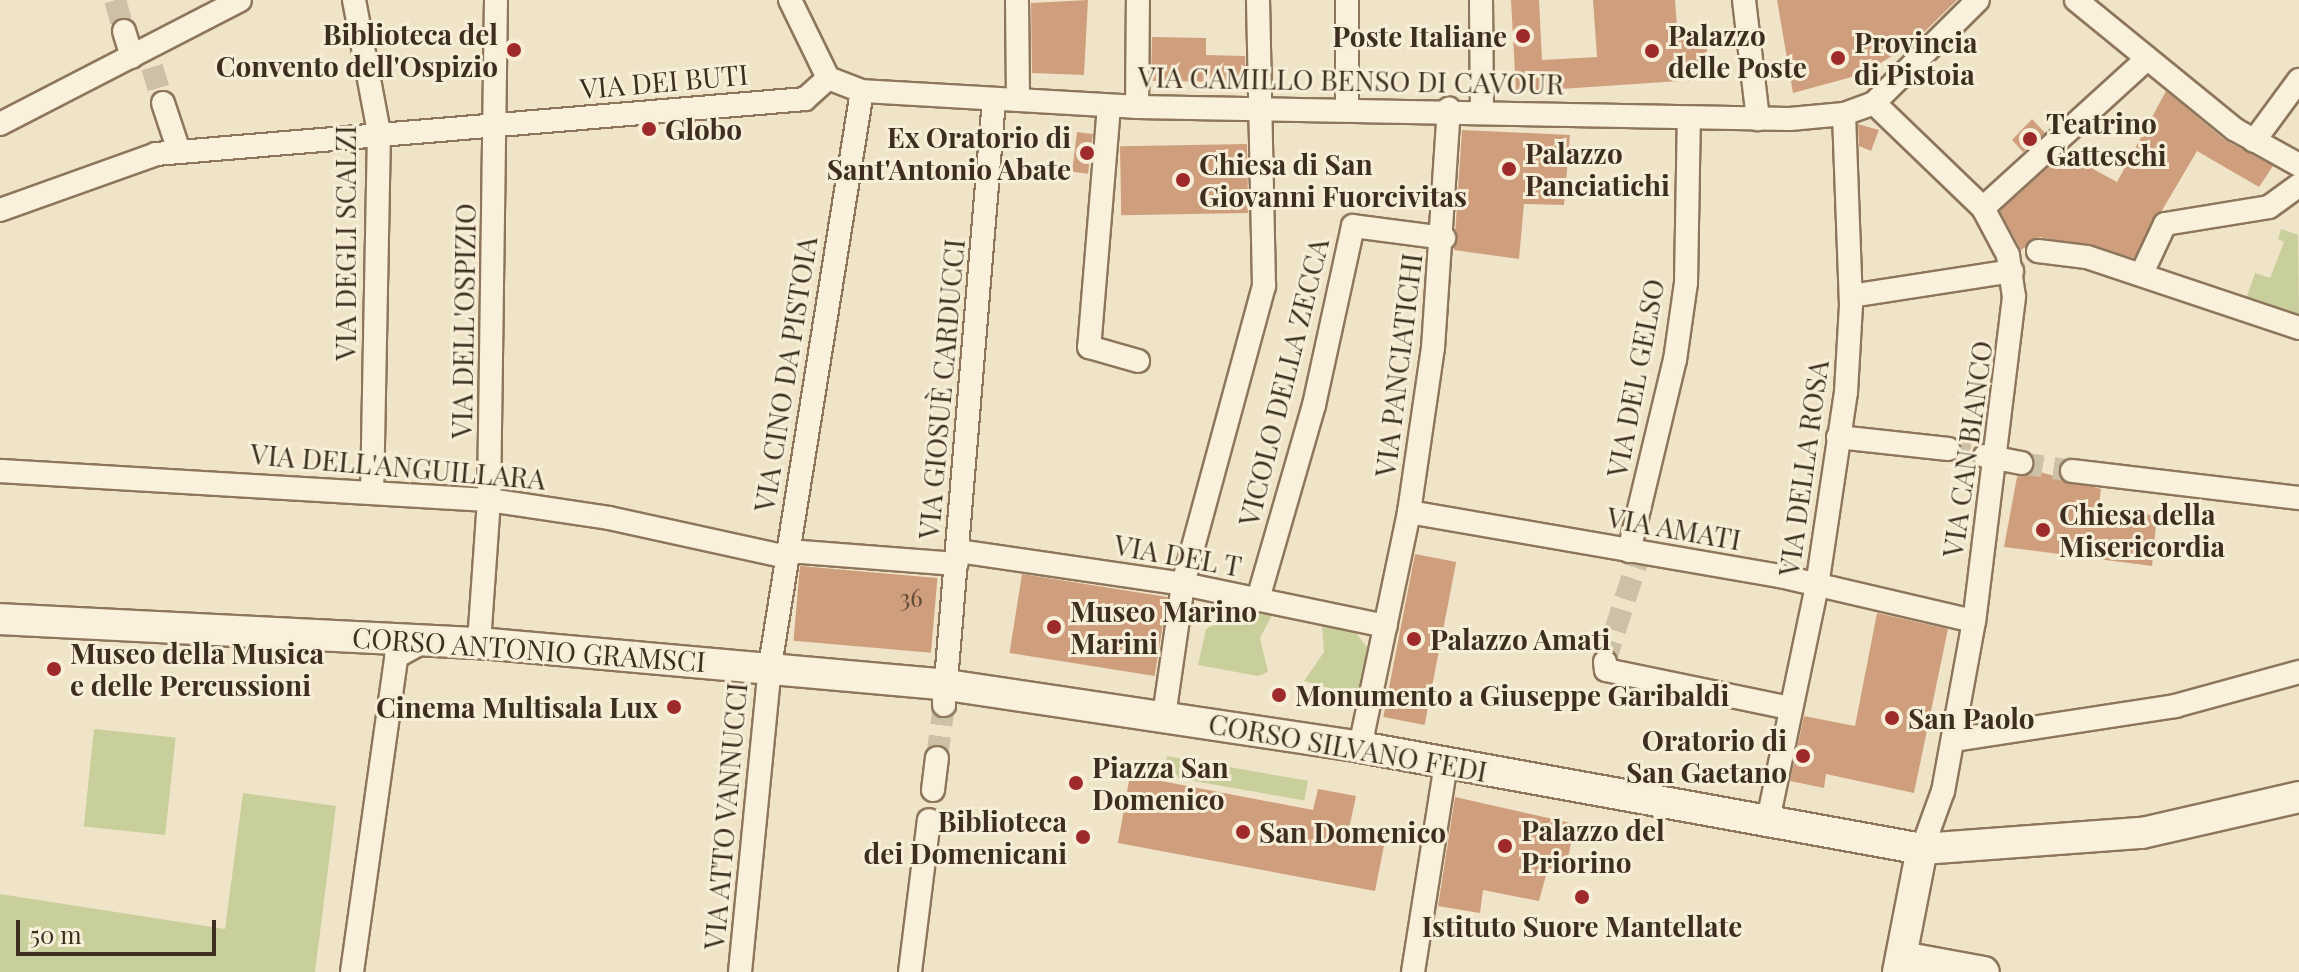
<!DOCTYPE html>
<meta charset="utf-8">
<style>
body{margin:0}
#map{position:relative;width:2299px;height:972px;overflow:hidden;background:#f0e4c8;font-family:"Playfair Display",serif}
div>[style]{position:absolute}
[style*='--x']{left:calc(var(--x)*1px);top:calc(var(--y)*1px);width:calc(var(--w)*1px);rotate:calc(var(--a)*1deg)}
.green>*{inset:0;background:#c9cf9b;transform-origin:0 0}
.building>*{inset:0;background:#cf9f7d;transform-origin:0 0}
.street-tunnel>*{height:22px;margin-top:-11px;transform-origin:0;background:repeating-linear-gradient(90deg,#ccc0a6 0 22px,transparent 0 33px)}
.roads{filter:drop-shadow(2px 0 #8d765c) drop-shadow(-2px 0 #8d765c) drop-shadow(0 2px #8d765c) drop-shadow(0 -2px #8d765c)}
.street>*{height:22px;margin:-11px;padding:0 11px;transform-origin:11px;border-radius:11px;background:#faf1dc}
.secondary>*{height:30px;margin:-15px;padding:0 15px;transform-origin:15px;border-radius:15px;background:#faf1dc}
.dots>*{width:22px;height:22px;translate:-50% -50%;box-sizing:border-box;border:4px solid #f7eed8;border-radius:50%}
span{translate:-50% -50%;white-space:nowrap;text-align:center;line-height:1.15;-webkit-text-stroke:6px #f7eed8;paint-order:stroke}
.number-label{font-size:24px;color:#624a37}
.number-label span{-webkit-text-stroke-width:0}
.poi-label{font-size:28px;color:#3d2e20;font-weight:700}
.right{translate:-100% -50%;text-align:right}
.left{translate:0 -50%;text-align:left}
.street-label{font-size:28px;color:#3d2e20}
.scale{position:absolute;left:16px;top:920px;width:200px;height:36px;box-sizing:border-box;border:4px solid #3d2e20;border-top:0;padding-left:10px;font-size:24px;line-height:28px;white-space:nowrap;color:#3d2e20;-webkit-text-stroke:6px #f7eed8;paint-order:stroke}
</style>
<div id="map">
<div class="green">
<i style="clip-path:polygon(2281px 229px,2298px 235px,2299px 321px,2245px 302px,2255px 273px,2270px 278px,2284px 242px,2278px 239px)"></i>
<i style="clip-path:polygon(1240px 609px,1272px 615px,1260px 638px,1268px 672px,1258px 676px,1198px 665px,1206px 629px)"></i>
<i style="clip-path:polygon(1322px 626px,1356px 633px,1370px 651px,1362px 697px,1304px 681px,1324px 652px)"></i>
<i style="left:94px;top:729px;width:82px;height:98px;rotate:6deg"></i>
<i style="left:1167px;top:756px;width:143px;height:20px;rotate:10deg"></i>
<i style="clip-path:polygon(243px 793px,336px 806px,315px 972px,0 972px,0 894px,225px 929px)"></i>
</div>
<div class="building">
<i style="clip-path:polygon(1088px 0,1084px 75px,1032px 73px,1031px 3px)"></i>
<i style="clip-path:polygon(1511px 0,1539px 0,1542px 60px,1597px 57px,1593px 0,1675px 0,1678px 39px,1706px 37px,1709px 79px,1516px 92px)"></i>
<i style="clip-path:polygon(1777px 0,1957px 0,1914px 42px,1863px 74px,1793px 93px)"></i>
<i style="clip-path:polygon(1152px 37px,1206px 38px,1206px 55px,1245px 56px,1246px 82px,1151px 81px)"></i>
<i style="clip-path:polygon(2166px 91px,2225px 140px,2273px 166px,2259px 187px,2197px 151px,2134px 258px,2040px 237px,2021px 250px,2000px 211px,2064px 153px,2117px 182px)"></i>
<i style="clip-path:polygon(2032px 119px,2045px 133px,2023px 152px,2012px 140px)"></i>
<i style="clip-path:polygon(1858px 124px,1879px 130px,1871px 151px,1859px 146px)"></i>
<i style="clip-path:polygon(1462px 130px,1570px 135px,1564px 205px,1524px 204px,1519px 259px,1454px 250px)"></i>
<i style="left:1077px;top:132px;width:16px;height:40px;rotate:7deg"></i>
<i style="left:1247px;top:144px;width:69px;height:127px;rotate:89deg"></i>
<i style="clip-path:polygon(2033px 470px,2101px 489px,2098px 514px,2157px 515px,2152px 566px,2004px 547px,2017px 477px)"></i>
<i style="left:1415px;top:554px;width:42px;height:166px;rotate:11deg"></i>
<i style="left:800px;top:566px;width:138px;height:75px;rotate:5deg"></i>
<i style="left:1022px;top:574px;width:147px;height:80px;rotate:9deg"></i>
<i style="clip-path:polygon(1877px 613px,1948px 629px,1914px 793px,1826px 774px,1824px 788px,1790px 781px,1804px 716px,1855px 726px)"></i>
<i style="clip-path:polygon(1130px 775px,1313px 810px,1318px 789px,1356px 796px,1349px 829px,1386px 836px,1375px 891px,1118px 843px)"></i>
<i style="clip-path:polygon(1455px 797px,1575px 824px,1565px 872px,1548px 868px,1539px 901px,1483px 890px,1480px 913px,1438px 906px)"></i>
</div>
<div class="street-tunnel">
<i style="--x:115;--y:0;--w:32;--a:74"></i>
<i style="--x:152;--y:67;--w:38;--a:73"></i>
<i style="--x:1948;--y:449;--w:37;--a:11"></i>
<i style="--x:2021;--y:463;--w:52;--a:8.9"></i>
<i style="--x:1605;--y:662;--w:105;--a:-72.3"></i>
<i style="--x:937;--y:758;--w:53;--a:-82.5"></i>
</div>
<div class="roads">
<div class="street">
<i style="--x:354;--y:0;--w:134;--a:79.3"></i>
<i style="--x:379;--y:132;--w:357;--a:91.1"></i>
<i style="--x:790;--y:0;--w:87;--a:64"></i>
<i style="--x:1017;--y:0;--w:100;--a:89.4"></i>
<i style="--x:1347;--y:0;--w:108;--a:90"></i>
<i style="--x:1481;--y:0;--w:110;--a:89.5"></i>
<i style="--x:1744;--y:0;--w:120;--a:83.3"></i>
<i style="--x:2076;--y:0;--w:204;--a:39.2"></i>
<i style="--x:2234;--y:129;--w:74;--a:29"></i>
<i style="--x:124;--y:31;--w:27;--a:73"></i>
<i style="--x:828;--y:78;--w:36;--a:21"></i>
<i style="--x:862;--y:91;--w:275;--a:3.3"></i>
<i style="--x:1137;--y:107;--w:653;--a:1.05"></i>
<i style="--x:1790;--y:119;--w:54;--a:-5.3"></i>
<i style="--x:1844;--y:114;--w:32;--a:-20"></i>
<i style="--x:1874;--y:103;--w:146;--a:-44.7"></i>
<i style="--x:163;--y:103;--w:51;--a:71.6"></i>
<i style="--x:1874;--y:103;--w:151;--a:43.9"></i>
<i style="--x:1983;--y:208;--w:53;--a:62"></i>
<i style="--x:2008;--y:255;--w:42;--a:81.9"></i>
<i style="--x:2014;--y:297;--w:326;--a:97"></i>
<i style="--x:1974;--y:621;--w:173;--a:100.3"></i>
<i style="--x:1943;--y:791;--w:62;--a:109.9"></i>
<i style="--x:1109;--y:106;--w:242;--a:94.7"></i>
<i style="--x:1089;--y:347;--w:51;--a:15.9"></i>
<i style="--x:1137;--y:107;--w:107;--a:-89.5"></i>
<i style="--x:0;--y:124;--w:270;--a:-27.3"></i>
<i style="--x:2254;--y:141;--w:76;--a:-53.6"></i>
<i style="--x:1983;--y:208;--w:222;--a:-42.3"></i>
<i style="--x:0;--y:210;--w:166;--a:-19.7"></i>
<i style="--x:156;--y:154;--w:651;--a:-4.84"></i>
<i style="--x:805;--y:99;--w:31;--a:-42"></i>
<i style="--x:2038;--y:251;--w:49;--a:7"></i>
<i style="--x:2087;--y:257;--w:224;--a:18.5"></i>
<i style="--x:2142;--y:273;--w:54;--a:-64.9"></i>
<i style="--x:2165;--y:224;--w:105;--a:-9.3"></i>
<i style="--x:2269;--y:207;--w:37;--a:-36"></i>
<i style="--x:1851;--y:296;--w:163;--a:-8.8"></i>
<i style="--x:1838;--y:437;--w:111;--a:6.2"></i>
<i style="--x:1985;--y:456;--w:37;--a:11"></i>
<i style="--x:0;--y:471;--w:490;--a:3.4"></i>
<i style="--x:489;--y:500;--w:121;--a:8.5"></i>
<i style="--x:609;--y:518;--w:181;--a:12.4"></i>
<i style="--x:2072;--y:471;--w:229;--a:6.8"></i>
<i style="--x:1409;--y:512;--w:376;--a:9.8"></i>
<i style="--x:1780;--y:576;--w:199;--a:13.1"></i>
<i style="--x:788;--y:551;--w:169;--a:4.4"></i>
<i style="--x:958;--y:551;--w:227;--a:8.3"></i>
<i style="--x:1183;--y:584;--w:207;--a:11.7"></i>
<i style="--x:1629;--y:551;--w:196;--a:-76.5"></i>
<i style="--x:1675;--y:360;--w:78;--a:-81.9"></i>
<i style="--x:1686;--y:283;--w:164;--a:-89"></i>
<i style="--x:1258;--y:599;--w:202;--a:-73.9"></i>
<i style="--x:1314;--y:405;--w:183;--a:-77.7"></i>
<i style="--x:1353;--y:226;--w:92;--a:7.5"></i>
<i style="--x:479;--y:643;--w:143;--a:-86"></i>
<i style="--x:489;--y:500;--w:500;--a:-89.2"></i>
<i style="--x:1605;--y:662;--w:8;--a:83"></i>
<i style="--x:1606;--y:670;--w:188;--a:11.7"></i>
<i style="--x:944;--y:705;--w:608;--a:-85.28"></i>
<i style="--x:1164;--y:716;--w:133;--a:-81.8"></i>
<i style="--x:1183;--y:584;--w:309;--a:-74.8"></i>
<i style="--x:1264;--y:286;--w:286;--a:-91.2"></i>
<i style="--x:1954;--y:740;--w:224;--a:-8.7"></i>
<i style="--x:2175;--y:706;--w:129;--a:-15.3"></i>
<i style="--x:1360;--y:747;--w:240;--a:-78.2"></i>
<i style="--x:1409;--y:512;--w:166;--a:-81.7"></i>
<i style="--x:1433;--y:348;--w:240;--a:-86.2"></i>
<i style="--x:933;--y:790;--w:32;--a:-83"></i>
<i style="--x:1767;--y:825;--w:244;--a:-78.2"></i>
<i style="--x:1817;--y:586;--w:196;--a:-81.5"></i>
<i style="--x:1846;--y:392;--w:87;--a:-86.7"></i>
<i style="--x:1851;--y:305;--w:191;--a:-92.1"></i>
<i style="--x:352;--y:972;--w:318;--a:-82"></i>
<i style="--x:396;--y:657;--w:33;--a:-29"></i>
<i style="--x:740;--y:972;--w:307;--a:-84.4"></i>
<i style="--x:770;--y:666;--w:582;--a:-80.91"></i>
<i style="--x:910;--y:972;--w:153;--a:-82.9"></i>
<i style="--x:1413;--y:972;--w:211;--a:-81"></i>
</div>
<div class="secondary">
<i style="--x:0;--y:619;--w:480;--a:2.9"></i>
<i style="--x:479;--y:643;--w:470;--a:5.1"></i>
<i style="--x:947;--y:685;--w:418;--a:8.5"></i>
<i style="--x:1360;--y:747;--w:571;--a:10.29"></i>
<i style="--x:1922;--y:849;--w:221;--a:-4.2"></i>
<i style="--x:2142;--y:833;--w:161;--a:-12.9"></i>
<i style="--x:1902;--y:957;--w:83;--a:10.4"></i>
<i style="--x:1898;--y:972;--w:125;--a:-79"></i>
</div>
</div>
<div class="dots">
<i style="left:1523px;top:36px;background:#9e2a2b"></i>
<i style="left:514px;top:50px;background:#9e2a2b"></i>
<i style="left:1652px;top:51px;background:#9e2a2b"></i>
<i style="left:1838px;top:58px;background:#9e2a2b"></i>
<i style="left:649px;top:129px;background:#9e2a2b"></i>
<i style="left:2030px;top:139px;background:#9e2a2b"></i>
<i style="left:1087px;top:153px;background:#9e2a2b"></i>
<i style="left:1509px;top:169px;background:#9e2a2b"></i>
<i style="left:1183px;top:180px;background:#9e2a2b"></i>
<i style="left:2043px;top:530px;background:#9e2a2b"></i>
<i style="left:1054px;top:627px;background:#9e2a2b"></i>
<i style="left:1414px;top:639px;background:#9e2a2b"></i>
<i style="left:54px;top:669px;background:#9e2a2b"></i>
<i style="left:1279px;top:695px;background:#9e2a2b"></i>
<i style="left:674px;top:707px;background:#9e2a2b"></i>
<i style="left:1892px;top:718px;background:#9e2a2b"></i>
<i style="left:1803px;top:756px;background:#9e2a2b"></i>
<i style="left:1076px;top:783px;background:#9e2a2b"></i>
<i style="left:1243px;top:832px;background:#9e2a2b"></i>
<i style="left:1083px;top:837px;background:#9e2a2b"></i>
<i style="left:1505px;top:846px;background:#9e2a2b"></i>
<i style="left:1582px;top:897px;background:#9e2a2b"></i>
</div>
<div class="number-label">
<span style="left:911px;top:598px">36</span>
</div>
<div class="poi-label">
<span class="right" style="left:498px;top:50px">Biblioteca del<br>Convento dell'Ospizio</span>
<span class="left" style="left:1668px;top:51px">Palazzo<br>delle Poste</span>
<span class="right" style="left:1507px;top:36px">Poste Italiane</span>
<span class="left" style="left:1854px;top:58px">Provincia<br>di Pistoia</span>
<span class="left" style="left:2046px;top:139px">Teatrino<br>Gatteschi</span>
<span class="left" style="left:665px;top:129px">Globo</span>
<span class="right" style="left:1071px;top:153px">Ex Oratorio di<br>Sant'Antonio Abate</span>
<span class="left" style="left:1525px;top:169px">Palazzo<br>Panciatichi</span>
<span class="left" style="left:1199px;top:180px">Chiesa di San<br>Giovanni Fuorcivitas</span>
<span class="left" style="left:2059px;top:530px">Chiesa della<br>Misericordia</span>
<span class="left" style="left:1070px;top:627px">Museo Marino<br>Marini</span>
<span class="left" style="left:1430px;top:639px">Palazzo Amati</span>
<span class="left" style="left:70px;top:669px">Museo della Musica<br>e delle Percussioni</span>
<span class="left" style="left:1295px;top:695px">Monumento a Giuseppe Garibaldi</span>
<span class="right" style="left:658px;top:707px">Cinema Multisala Lux</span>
<span class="left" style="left:1908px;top:718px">San Paolo</span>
<span class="right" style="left:1787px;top:756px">Oratorio di<br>San Gaetano</span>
<span class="left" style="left:1092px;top:783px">Piazza San<br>Domenico</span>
<span class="right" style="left:1067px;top:837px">Biblioteca<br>dei Domenicani</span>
<span class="left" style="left:1521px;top:846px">Palazzo del<br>Priorino</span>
<span class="left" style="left:1259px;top:832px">San Domenico</span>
<span style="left:1582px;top:926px">Istituto Suore Mantellate</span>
</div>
<div class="street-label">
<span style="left:1351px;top:80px;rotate:1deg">VIA CAMILLO BENSO DI CAVOUR</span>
<span style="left:664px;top:81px;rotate:-5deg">VIA DEI BUTI</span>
<span style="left:345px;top:243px;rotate:-90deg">VIA DEGLI SCALZI</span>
<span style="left:463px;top:321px;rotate:-89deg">VIA DELL'OSPIZIO</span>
<span style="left:1398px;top:365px;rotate:-83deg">VIA PANCIATICHI</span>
<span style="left:785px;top:374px;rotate:-81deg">VIA CINO DA PISTOIA</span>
<span style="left:1635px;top:378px;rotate:-79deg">VIA DEL GELSO</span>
<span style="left:1283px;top:382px;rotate:-76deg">VICOLO DELLA ZECCA</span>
<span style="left:941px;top:389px;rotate:-85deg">VIA GIOSUÈ CARDUCCI</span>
<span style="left:1967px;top:449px;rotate:-82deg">VIA CAN BIANCO</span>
<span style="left:398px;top:466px;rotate:5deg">VIA DELL'ANGUILLARA</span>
<span style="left:1803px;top:468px;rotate:-82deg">VIA DELLA ROSA</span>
<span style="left:1674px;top:528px;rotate:10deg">VIA AMATI</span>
<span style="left:1178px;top:555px;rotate:10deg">VIA DEL T</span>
<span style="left:529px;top:649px;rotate:4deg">CORSO ANTONIO GRAMSCI</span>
<span style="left:1348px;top:747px;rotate:10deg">CORSO SILVANO FEDI</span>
<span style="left:725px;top:816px;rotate:-85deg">VIA ATTO VANNUCCI</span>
</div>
<div class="scale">50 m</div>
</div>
